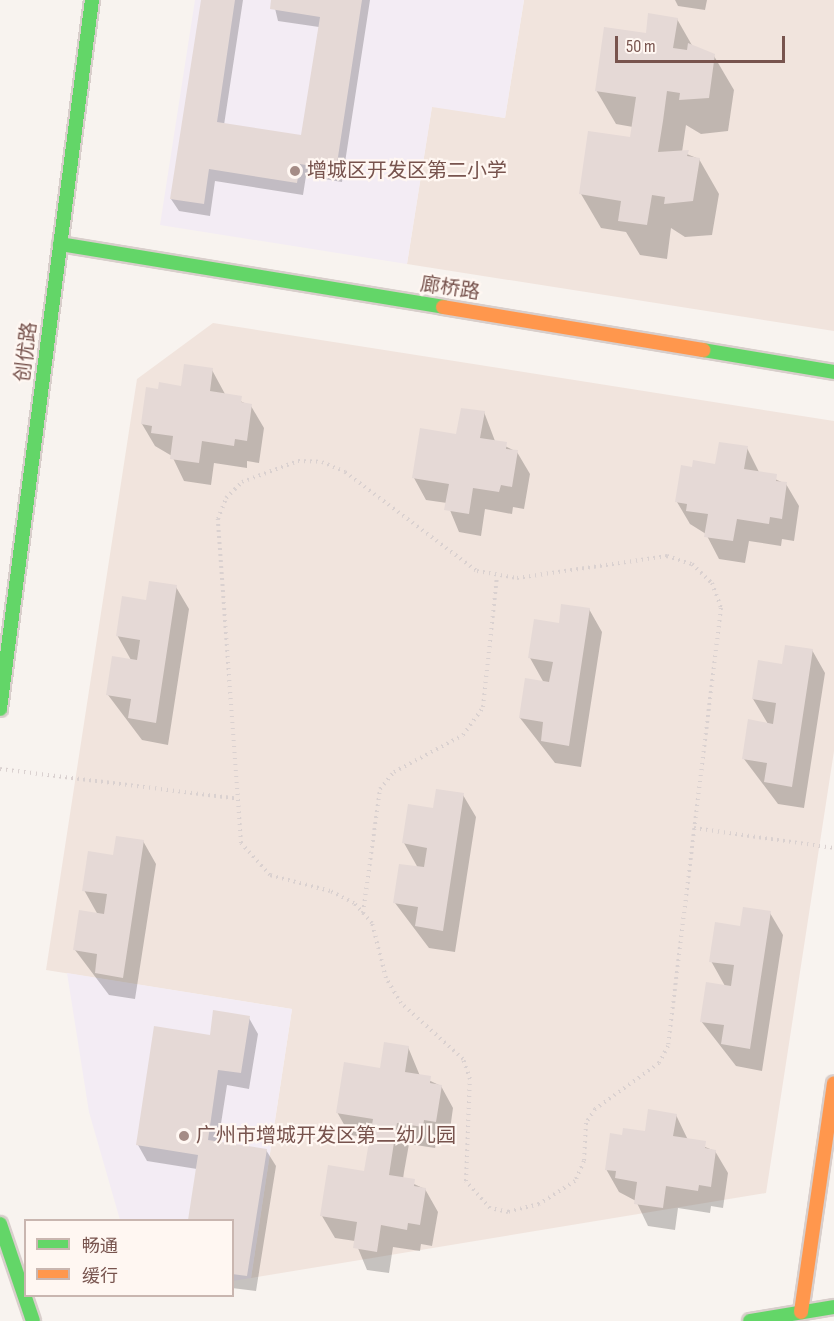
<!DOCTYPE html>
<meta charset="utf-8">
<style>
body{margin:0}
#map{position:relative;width:834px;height:1321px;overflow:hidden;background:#f8f3ef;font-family:"Sofia Sans Condensed","Noto Sans SC",sans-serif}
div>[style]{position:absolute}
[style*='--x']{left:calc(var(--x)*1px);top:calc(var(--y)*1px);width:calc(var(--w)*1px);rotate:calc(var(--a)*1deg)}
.residential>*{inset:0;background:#f1e4dd}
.education>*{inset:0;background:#f3ecf4}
.shadow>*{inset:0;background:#0003}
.building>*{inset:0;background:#e5d9d6}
.path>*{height:4px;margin-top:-2px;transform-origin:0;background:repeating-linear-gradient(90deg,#dad1d0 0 1.5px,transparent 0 6px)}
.roads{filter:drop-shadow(2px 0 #d8cecb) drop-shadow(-2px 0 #d8cecb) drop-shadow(0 2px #d8cecb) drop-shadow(0 -2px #d8cecb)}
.fast>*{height:14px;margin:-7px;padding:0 7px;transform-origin:7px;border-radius:7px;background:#63d668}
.slow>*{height:14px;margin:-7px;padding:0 7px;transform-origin:7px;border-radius:7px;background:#ff974d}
.dots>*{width:16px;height:16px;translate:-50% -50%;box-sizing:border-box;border:3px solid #fff7f2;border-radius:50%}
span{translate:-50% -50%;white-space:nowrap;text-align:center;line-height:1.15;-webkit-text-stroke:4.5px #fff7f2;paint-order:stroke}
.poi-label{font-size:20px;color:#78544e}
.left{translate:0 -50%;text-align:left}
.street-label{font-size:20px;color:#78544e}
.legend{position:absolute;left:24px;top:1219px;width:210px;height:78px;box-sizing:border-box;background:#fff7f2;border:2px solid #c9b6b0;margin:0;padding:8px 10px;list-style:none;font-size:18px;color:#78544e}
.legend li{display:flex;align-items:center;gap:12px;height:30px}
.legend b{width:30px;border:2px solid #c9b6b0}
.scale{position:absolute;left:615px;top:36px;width:170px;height:27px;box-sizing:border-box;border:3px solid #78544e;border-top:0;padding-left:8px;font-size:18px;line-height:21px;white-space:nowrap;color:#78544e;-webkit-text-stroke:4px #fff7f2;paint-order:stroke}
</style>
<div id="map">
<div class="residential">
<i style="clip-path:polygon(524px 0,834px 0,834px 331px,407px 264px,432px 106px,505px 118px)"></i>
<i style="clip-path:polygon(213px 323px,834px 421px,834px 751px,766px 1193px,251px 1278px,292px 1009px,46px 970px,137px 379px)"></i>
</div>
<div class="education">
<i style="clip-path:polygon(195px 0,524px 0,505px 118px,432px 107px,407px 264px,160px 225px)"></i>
<i style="clip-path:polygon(67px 973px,292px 1009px,251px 1278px,233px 1281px,232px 1220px,120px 1220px,89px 1112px)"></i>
</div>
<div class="shadow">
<i style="clip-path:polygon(202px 0,243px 0,224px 125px,302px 137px,319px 27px,278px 21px,273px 0,370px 0,342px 182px,306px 176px,303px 195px,215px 181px,210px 216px,179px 211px,171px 199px)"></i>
<i style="clip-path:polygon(675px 0,707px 0,705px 10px,678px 6px)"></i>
<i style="clip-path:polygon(677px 19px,693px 47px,714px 56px,734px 90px,728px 131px,701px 134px,686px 125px,682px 152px,699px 159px,719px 194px,712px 235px,685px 237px,671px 228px,667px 259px,640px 255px,626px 232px,601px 228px,581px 194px,632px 139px,633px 127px,616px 124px,596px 90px,647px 35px)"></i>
<i style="clip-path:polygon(212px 370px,225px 394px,251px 406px,264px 428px,259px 463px,247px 461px,247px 468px,214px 463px,211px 485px,184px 481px,172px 456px,155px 446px,142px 424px,159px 391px,182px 388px)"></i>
<i style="clip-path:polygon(484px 412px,495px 441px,517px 452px,530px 474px,524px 509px,513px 507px,512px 514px,485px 509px,481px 536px,459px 532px,447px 503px,426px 500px,414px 478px)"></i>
<i style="clip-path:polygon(747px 448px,759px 472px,786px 484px,799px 506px,794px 541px,782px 539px,781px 546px,749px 541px,745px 563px,719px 559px,706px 534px,690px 524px,677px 502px,694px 469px,717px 466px)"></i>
<i style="clip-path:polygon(176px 587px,189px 609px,168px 745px,142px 740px,108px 695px,131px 660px,117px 635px,147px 602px)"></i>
<i style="clip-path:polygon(589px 609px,602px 632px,581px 767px,555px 763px,520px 718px,544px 683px,530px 658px,560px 624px)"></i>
<i style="clip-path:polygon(812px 650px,825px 673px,804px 808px,778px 804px,744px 759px,768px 724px,753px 699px)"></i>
<i style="clip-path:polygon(463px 795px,476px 817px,455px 952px,429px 948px,395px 903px,418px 868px,404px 843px)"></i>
<i style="clip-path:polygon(143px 841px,156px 864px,135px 999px,109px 995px,75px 950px,98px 915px,84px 890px,114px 856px)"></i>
<i style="clip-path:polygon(770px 913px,783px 935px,762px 1071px,736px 1066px,701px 1021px,725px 986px,711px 961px,741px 928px)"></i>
<i style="clip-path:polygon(249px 1018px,258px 1034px,249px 1089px,227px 1085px,218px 1143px,266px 1150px,276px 1166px,256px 1291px,232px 1288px,232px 1220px,189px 1220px,197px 1169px,147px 1161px,138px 1145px,211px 1036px)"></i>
<i style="clip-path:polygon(408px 1047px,420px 1076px,441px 1086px,453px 1108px,448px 1144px,437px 1142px,435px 1148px,409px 1144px,404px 1172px,403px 1179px,425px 1189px,438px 1212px,432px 1246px,421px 1244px,420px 1251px,393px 1247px,389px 1273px,367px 1270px,355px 1241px,335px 1238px,322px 1216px,366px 1173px,371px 1138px,350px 1135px,337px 1112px)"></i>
<i style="clip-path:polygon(676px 1115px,688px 1140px,715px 1151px,728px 1173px,723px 1208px,711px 1206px,710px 1213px,678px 1208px,675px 1230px,648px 1226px,636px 1201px,619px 1192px,606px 1169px,623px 1136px,646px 1133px)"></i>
</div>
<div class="building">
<i style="clip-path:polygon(201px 0,235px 0,217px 122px,301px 135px,320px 17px,270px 9px,271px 0,362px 0,336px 170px,300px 164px,297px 183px,209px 169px,204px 204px,170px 199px)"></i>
<i style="clip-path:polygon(648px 13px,678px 18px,673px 48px,687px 50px,688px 43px,715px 54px,709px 98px,679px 100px,680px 93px,667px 91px,663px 121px,658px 152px,689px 150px,687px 156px,700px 158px,693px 201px,664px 204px,665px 197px,652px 195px,647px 225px,618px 221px,621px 201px,579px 194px,588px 131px,630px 137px,636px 97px,595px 91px,604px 27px,646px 33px)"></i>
<i style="clip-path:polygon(184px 364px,213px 368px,210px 391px,242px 396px,241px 402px,252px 404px,247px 441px,235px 439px,234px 446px,202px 441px,199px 463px,170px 459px,173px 436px,151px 433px,152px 426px,141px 424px,146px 387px,158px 389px,159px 382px,181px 386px)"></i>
<i style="clip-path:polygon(461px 408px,485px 411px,480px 438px,507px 442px,506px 449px,518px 450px,512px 487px,501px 485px,499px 492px,473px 488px,469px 514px,444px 510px,449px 484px,412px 478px,420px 428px,456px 434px)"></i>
<i style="clip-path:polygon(719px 442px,748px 446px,744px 469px,777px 474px,776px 481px,787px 482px,782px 519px,770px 517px,769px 524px,737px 519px,733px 541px,704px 537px,708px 514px,686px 511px,687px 504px,675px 502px,681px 465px,692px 467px,693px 460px,715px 464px)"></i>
<i style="clip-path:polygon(149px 581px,177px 585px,156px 723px,128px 718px,131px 699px,106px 695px,112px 656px,137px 660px,140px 640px,116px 636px,122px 596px,146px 600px)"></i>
<i style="clip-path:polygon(561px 604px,590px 608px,569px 746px,541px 741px,543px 722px,519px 718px,525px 678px,549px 682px,553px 662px,528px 658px,534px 619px,559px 623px)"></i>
<i style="clip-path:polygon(785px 645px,813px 649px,792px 787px,764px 782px,767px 763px,742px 759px,748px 719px,773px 724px,776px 703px,752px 699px,758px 660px,782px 664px)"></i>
<i style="clip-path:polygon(436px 789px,464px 793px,443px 931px,415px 926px,418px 907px,393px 903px,399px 864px,424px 867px,427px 848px,402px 843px,408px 804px,433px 808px)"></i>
<i style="clip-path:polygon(116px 836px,144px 840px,123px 978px,95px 973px,97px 954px,73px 950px,79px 910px,104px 914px,107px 894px,82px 891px,88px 851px,113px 855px)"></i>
<i style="clip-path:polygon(743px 907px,771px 911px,750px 1049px,721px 1044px,724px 1025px,700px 1022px,706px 982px,731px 986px,734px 965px,709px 962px,715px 922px,740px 926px)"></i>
<i style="clip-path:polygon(213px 1010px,250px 1016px,241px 1073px,218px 1070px,208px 1140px,267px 1149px,247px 1276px,232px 1274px,232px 1220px,188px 1220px,198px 1155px,136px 1145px,154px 1026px,210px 1035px)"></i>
<i style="clip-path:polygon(384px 1042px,409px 1046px,405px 1072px,431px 1076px,430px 1083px,442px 1085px,436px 1122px,424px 1120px,423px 1127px,397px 1123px,389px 1175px,415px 1179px,414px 1186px,426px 1188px,420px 1225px,408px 1223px,407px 1230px,381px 1225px,377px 1252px,353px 1248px,357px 1222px,320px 1216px,328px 1165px,364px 1171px,373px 1119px,336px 1113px,344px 1062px,380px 1068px)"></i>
<i style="clip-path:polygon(648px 1109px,677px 1114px,673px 1136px,706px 1141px,705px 1148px,716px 1150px,711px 1187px,699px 1185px,698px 1191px,666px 1186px,663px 1208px,634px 1204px,637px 1182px,615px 1178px,616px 1171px,605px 1170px,610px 1133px,622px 1135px,623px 1128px,645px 1131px)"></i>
</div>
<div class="path">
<i style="--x:298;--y:461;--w:24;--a:2"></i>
<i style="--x:322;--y:462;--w:25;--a:23"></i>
<i style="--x:345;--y:472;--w:165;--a:36.9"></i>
<i style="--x:477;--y:571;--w:41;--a:9.9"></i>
<i style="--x:517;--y:578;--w:152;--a:-8.3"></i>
<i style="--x:667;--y:556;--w:26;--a:18"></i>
<i style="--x:692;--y:564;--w:28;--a:44"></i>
<i style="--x:712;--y:583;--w:27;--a:70"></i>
<i style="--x:721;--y:608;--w:441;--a:96.9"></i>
<i style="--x:668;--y:1046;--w:19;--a:118"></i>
<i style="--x:659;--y:1063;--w:79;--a:144.3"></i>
<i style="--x:595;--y:1109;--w:17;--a:123"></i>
<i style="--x:586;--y:1123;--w:38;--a:93"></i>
<i style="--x:584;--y:1161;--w:22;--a:114"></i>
<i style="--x:575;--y:1181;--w:43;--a:147.4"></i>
<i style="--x:539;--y:1204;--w:32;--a:166"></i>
<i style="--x:508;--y:1212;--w:18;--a:-167"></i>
<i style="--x:490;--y:1208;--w:36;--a:-132"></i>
<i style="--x:466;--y:1181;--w:102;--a:-87.8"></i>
<i style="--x:470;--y:1079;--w:21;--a:-109"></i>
<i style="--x:463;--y:1059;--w:84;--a:-137.9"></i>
<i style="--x:401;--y:1003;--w:29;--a:-121"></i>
<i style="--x:386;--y:978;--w:57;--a:-104.3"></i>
<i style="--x:372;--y:923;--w:27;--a:-132"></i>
<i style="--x:354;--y:903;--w:27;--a:-153"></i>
<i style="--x:330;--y:891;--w:62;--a:-165.1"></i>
<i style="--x:270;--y:875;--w:43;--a:-132.2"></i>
<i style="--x:241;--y:843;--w:325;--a:-94.1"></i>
<i style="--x:218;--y:519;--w:22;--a:-69"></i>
<i style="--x:226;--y:498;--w:23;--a:-45"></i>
<i style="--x:242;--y:482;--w:60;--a:-20.6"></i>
<i style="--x:0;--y:769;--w:236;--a:7.1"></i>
<i style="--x:694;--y:828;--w:141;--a:8.1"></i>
<i style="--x:363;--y:913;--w:125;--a:-82.2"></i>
<i style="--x:380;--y:789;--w:22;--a:-51"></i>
<i style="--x:394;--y:772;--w:78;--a:-28.2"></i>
<i style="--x:463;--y:735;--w:34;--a:-54"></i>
<i style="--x:483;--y:707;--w:131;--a:-83.9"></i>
</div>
<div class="roads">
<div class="fast">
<i style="--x:60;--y:244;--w:388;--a:9.3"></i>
<i style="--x:703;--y:350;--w:133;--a:9.5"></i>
<i style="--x:0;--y:709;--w:715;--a:-82.61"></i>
<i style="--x:0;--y:1224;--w:102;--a:71.2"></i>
<i style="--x:750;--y:1321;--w:85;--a:-9.5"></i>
</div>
<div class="slow">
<i style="--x:443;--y:307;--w:264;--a:9.4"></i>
<i style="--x:801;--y:1312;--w:231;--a:-81.8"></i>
</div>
</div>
<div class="dots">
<i style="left:295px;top:171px;background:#a58c86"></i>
<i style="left:184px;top:1136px;background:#a58c86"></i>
</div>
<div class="poi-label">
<span class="left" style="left:307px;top:171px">增城区开发区第二小学</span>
<span class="left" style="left:196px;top:1136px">广州市增城开发区第二幼儿园</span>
</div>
<div class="street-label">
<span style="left:450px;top:289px;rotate:9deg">廊桥路</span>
<span style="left:27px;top:352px;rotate:-83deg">创优路</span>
</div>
<ul class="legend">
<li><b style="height:8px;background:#63d668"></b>畅通</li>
<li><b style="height:8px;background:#ff974d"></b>缓行</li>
</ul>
<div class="scale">50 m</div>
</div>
